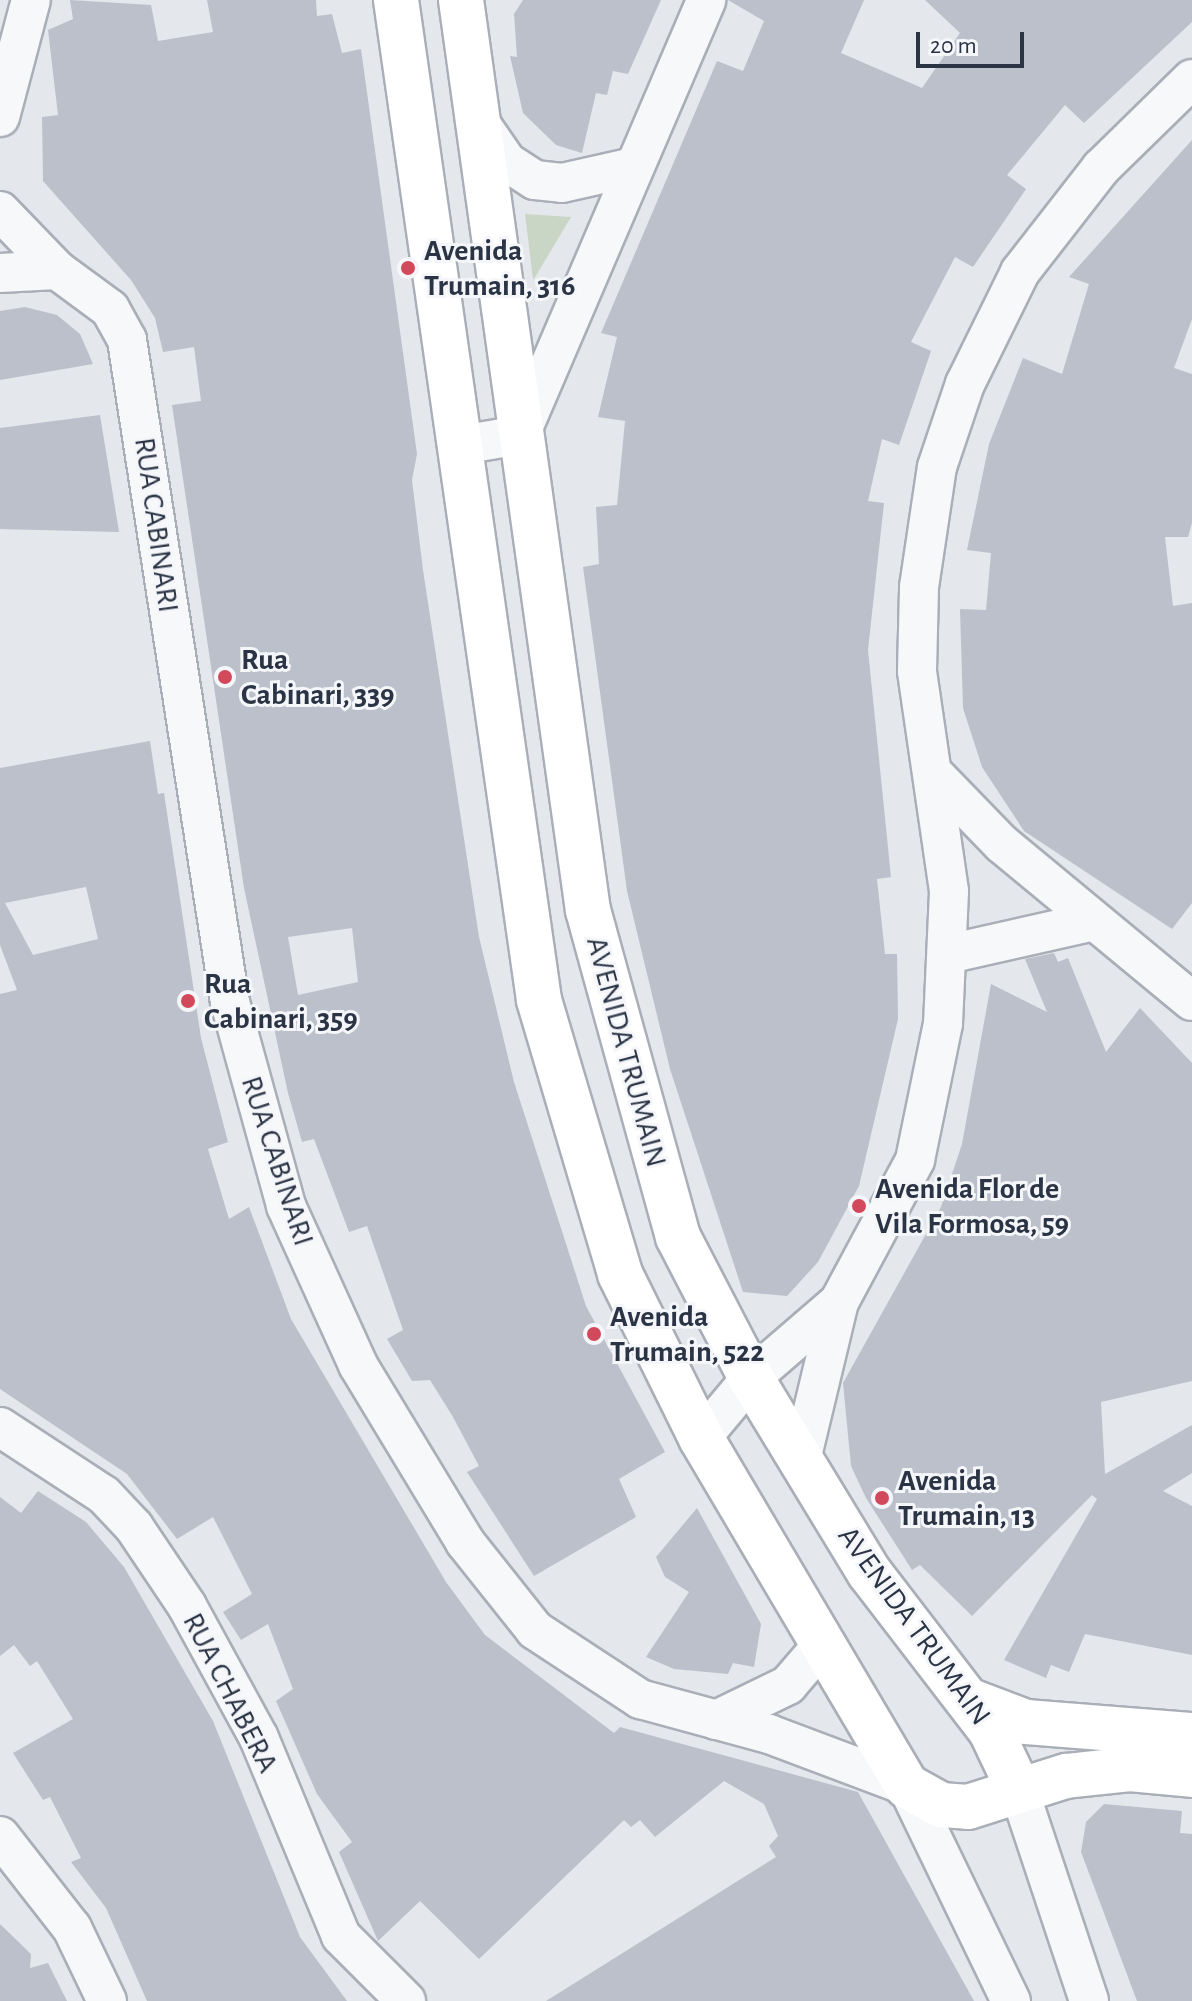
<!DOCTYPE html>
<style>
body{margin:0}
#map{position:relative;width:1192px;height:2001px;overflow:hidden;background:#e4e7ec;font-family:"Alegreya Sans",sans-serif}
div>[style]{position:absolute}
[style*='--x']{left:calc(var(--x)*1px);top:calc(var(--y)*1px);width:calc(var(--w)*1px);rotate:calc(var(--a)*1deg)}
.green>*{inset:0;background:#c9d6c5}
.building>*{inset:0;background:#bbc0ca}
.roads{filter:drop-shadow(2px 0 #a9aeb7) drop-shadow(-2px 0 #a9aeb7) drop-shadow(0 2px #a9aeb7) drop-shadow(0 -2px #a9aeb7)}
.minor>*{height:38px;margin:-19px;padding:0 19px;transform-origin:19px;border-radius:19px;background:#f7f8fa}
.major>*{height:44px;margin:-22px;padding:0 22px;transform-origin:22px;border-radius:22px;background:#fff}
.dots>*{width:22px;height:22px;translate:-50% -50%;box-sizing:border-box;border:4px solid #f4f6f9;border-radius:50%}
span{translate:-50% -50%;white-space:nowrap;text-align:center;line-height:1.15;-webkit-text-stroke:6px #f4f6f9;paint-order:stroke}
.poi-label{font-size:30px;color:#2b3445;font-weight:700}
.left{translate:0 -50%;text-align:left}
.street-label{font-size:30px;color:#2b3445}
.scale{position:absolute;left:916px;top:32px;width:108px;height:36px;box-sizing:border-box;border:4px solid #2b3445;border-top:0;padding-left:10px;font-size:24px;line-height:28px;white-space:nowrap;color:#2b3445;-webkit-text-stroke:6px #f4f6f9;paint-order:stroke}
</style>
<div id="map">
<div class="green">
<i style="clip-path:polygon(525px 214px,571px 217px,534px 279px,533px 279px)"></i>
</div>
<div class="building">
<i style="clip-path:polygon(evenodd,70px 0,151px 5px,158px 41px,213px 32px,207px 0,316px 0,317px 16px,332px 14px,342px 53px,361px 49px,417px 454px,412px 480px,423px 570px,479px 937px,514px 1082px,586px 1306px,665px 1452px,619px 1479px,636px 1517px,534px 1576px,467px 1472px,479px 1466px,453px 1417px,430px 1380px,412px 1381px,387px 1339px,403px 1330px,367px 1226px,349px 1232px,314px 1139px,302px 1142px,288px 1093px,244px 888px,172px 405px,201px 401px,194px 347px,163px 352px,155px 318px,131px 280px,43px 181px,42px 117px,58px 115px,48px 30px,73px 19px,70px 0,352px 928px,358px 982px,298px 995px,288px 937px,352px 928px)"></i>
<i style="clip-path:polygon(523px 0,661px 0,628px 74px,613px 71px,607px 95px,596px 93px,582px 153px,556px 145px,523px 113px,510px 56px,517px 57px,514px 14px)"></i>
<i style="clip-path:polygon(728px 0,864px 0,841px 53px,922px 88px,960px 33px,925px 0,1192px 0,1192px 22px,1084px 123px,1065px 105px,1007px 175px,1026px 189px,973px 267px,955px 257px,911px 342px,931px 351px,899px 445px,882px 439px,868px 501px,884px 503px,868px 650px,891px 877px,877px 879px,885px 954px,897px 954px,898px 1019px,859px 1186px,818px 1262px,787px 1296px,743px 1292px,670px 1069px,627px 891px,583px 567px,599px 564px,596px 507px,617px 505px,625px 421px,598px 417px,617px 337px,601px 333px,717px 61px,743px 71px,764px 21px)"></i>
<i style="clip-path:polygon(1192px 140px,1192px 319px,1174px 368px,1192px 374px,1192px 523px,1188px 537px,1165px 537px,1173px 606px,1192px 603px,1192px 903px,1172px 929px,1024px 831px,982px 767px,963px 708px,960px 609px,986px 610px,991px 553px,967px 550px,989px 444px,1023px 358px,1062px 374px,1089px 284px,1069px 277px)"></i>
<i style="clip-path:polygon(25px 307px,57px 315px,80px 334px,93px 364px,0 380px,0 311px)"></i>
<i style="clip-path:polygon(100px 415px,119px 532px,0 529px,0 428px)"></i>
<i style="clip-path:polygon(evenodd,150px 741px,158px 794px,164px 793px,201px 1038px,228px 1142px,208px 1149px,229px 1219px,249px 1207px,291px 1319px,446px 1582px,485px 1635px,614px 1733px,620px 1727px,858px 1792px,974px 2001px,546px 2001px,776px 1857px,769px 1846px,778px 1836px,764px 1804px,724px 1781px,655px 1837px,640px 1820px,631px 1827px,624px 1820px,479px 1959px,420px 1901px,378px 1941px,339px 1852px,352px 1842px,317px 1794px,276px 1701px,293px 1689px,268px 1624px,241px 1640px,223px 1612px,252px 1594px,213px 1517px,177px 1539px,127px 1474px,0 1389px,0 994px,17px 990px,0 945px,0 768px,150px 741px,86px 887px,98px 939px,33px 955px,5px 903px,86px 887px)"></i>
<i style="clip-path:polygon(1054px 953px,1058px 962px,1068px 958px,1106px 1052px,1140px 1008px,1192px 1063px,1192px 1381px,1101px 1402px,1105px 1474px,1192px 1425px,1192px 1473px,1163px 1491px,1192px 1506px,1192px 1655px,1085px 1634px,1069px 1672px,1051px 1665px,1046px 1678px,1004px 1660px,1097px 1499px,1092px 1495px,972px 1616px,920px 1565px,912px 1570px,866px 1498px,851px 1466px,843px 1383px,941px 1207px,962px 1144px,991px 984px,1047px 1012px,1025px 959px)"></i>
<i style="clip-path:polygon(38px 1491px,86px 1522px,124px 1567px,213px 1721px,300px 1937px,347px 2001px,147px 2001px,106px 1908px,71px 1862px,81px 1858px,50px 1797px,43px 1800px,13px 1753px,73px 1719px,37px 1661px,30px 1666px,14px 1645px,0 1656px,0 1497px,21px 1513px)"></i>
<i style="clip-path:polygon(697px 1508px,761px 1624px,754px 1667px,733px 1663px,728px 1674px,674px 1669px,646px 1657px,689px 1592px,665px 1577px,656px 1557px)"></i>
<i style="clip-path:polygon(1104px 1804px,1182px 1811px,1180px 1833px,1192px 1834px,1192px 2001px,1137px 2001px,1081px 1852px,1086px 1822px)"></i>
<i style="clip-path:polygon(0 1924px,31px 1954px,30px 1968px,48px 1963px,67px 2001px,0 2001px)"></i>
</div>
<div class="roads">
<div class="minor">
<i style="--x:0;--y:117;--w:121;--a:-75.2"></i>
<i style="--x:478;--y:120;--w:51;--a:55.4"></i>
<i style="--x:507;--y:162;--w:33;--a:33"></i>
<i style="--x:535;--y:180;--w:27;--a:6"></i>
<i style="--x:562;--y:183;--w:73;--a:-12.7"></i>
<i style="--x:0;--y:211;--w:82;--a:46"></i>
<i style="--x:0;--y:273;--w:57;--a:-3"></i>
<i style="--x:57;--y:270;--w:66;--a:36.3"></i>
<i style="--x:110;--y:309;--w:35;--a:61"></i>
<i style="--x:127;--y:340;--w:670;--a:81.16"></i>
<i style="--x:230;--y:1002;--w:212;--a:74.6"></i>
<i style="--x:286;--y:1206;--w:175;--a:65.6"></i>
<i style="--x:358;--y:1365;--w:207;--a:58.8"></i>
<i style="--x:465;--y:1542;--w:112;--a:51.5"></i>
<i style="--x:535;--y:1630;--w:126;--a:33.3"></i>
<i style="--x:640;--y:1699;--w:134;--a:15.2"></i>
<i style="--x:769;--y:1734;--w:147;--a:20.6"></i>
<i style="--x:907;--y:1786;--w:239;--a:64.2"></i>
<i style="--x:461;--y:445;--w:60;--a:-9.6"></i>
<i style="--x:520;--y:435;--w:473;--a:-66.8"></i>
<i style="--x:937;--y:777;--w:93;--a:45.9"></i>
<i style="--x:1002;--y:844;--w:246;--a:39.6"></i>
<i style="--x:948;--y:954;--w:150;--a:-12.7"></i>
<i style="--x:0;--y:1427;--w:124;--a:33.2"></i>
<i style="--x:104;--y:1495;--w:44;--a:46.8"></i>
<i style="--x:134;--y:1527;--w:95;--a:56.1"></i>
<i style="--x:187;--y:1606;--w:150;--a:61.4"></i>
<i style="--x:259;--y:1738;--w:214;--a:67.5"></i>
<i style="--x:341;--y:1936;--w:92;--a:45"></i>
<i style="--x:701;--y:1438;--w:78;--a:-50.2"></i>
<i style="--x:751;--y:1378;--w:116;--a:-40.8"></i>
<i style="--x:801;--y:1460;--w:163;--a:-76.5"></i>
<i style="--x:839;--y:1302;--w:161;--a:-61.8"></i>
<i style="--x:915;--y:1160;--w:139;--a:-78.4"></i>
<i style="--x:943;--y:1024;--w:133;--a:-87.4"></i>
<i style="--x:949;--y:891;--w:222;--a:-98.3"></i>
<i style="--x:917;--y:671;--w:84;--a:-88.6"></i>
<i style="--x:919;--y:587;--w:121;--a:-81.5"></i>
<i style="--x:937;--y:467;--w:88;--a:-71.4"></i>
<i style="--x:965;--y:384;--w:125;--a:-63.8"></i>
<i style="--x:1020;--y:272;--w:132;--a:-52.1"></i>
<i style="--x:1101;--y:168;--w:127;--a:-44.4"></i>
<i style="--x:716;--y:1720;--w:80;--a:-25.9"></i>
<i style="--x:788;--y:1685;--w:55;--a:-49.4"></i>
<i style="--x:1019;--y:1790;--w:222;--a:71.6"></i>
<i style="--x:0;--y:1836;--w:117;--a:52"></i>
<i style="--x:72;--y:1928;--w:81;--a:64.4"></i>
</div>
<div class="major">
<i style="--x:396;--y:0;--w:1010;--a:81.86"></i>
<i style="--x:539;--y:1000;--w:286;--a:73.5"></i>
<i style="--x:620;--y:1274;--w:183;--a:63.7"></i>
<i style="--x:701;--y:1438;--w:404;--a:59.4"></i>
<i style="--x:907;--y:1786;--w:39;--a:29"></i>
<i style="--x:941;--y:1805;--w:27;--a:4"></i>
<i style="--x:968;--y:1807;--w:103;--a:-17.6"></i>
<i style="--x:1066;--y:1776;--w:64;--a:-6.2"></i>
<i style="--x:1130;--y:1769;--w:62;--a:5.5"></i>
<i style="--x:461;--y:0;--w:919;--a:82.06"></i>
<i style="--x:588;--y:910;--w:339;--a:74.6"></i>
<i style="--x:678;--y:1237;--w:159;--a:62.6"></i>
<i style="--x:751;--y:1378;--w:227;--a:58.7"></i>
<i style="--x:869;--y:1572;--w:200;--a:52.5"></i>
<i style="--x:991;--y:1731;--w:65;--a:64.6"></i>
<i style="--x:968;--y:1700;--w:62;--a:20.8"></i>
<i style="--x:1026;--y:1722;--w:167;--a:4.5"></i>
</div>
</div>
<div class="dots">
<i style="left:408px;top:268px;background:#d1495b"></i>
<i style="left:225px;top:677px;background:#d1495b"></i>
<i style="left:188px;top:1001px;background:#d1495b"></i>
<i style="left:859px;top:1206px;background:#d1495b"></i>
<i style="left:594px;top:1334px;background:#d1495b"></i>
<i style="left:882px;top:1498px;background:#d1495b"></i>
</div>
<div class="poi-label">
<span class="left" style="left:424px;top:268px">Avenida<br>Trumain, 316</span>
<span class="left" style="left:241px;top:677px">Rua<br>Cabinari, 339</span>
<span class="left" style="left:204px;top:1001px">Rua<br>Cabinari, 359</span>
<span class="left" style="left:875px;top:1206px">Avenida Flor de<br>Vila Formosa, 59</span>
<span class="left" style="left:610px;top:1334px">Avenida<br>Trumain, 522</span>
<span class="left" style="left:898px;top:1498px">Avenida<br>Trumain, 13</span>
</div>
<div class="street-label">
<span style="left:156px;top:525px;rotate:82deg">RUA CABINARI</span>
<span style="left:626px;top:1052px;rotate:75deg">AVENIDA TRUMAIN</span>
<span style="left:277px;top:1161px;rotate:72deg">RUA CABINARI</span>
<span style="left:914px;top:1626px;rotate:54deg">AVENIDA TRUMAIN</span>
<span style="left:230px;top:1693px;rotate:63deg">RUA CHABERA</span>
</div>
<div class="scale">20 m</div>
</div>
